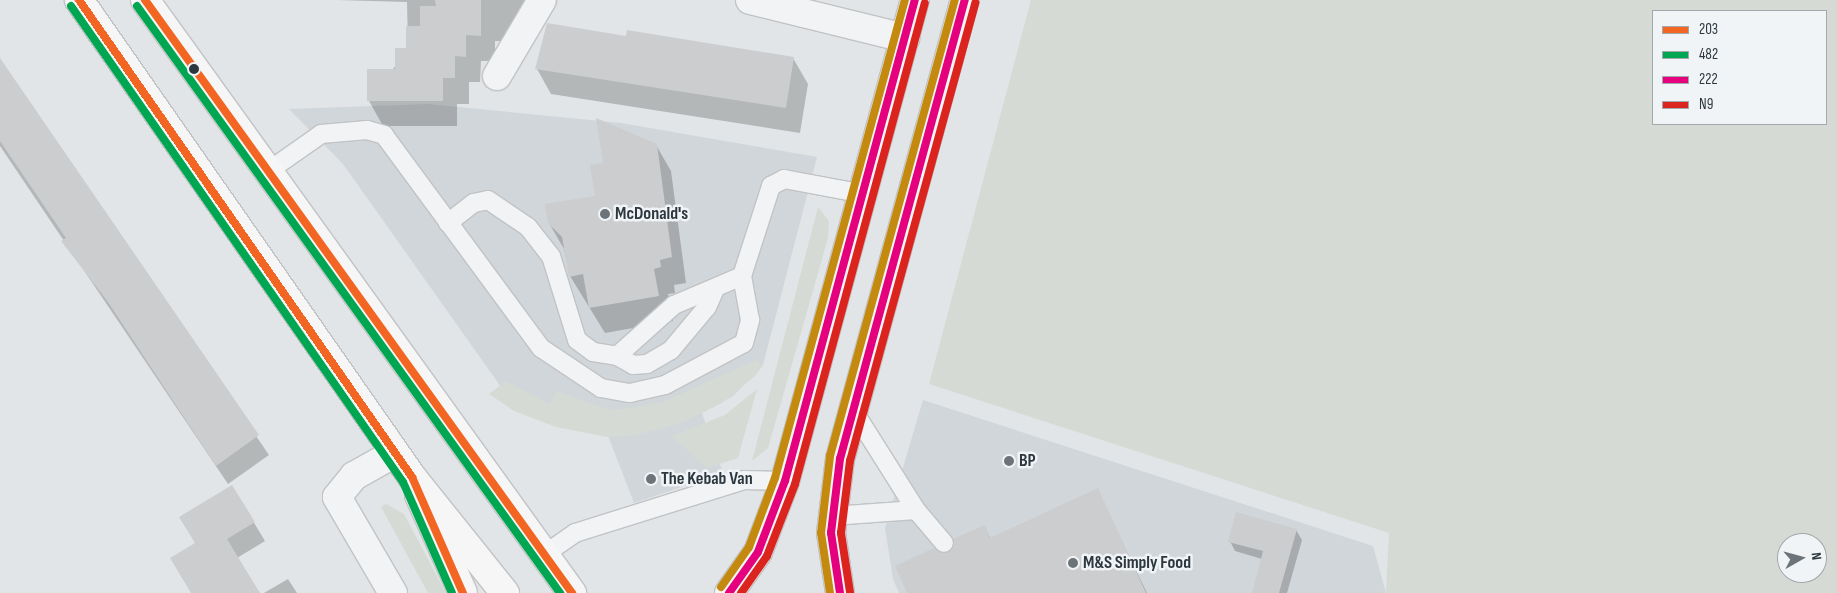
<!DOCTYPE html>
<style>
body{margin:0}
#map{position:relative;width:1837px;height:593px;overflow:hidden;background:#e2e5e7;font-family:"Sofia Sans Condensed",sans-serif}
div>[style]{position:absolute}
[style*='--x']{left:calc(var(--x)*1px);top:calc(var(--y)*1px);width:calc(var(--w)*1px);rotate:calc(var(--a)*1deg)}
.built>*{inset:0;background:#d1d6da}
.green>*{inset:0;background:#d5dad4}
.shadow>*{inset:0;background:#0003}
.building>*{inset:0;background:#cbcdcf}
.roads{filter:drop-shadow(1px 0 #c1c3c5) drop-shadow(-1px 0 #c1c3c5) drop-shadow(0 1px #c1c3c5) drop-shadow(0 -1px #c1c3c5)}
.lane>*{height:18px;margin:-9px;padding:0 9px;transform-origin:9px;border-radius:9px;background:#f2f3f4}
.street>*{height:28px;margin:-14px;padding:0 14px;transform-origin:14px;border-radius:14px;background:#f2f3f4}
.highway>*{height:28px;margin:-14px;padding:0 14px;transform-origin:14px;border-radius:14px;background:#f6f6f6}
.bus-1>*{height:8px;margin:-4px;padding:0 4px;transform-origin:4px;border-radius:4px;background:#f26522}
.bus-2>*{height:8px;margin:-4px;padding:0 4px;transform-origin:4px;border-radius:4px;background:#00a651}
.bus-3>*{height:8px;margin:-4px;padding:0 4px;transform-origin:4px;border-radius:4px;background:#e5007d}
.bus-4>*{height:8px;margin:-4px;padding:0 4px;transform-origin:4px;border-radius:4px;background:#dc241f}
.bus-5>*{height:8px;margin:-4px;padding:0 4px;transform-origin:4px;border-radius:4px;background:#c48a10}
.dots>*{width:14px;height:14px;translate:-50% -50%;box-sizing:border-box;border:2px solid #f1f4f6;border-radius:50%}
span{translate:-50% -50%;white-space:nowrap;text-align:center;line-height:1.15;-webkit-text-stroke:5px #f1f4f6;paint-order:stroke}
.poi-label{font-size:18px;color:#2c373e;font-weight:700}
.left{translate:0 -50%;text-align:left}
.legend{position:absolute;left:1652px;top:10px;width:175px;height:115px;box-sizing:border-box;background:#f1f4f6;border:1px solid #a2a8ac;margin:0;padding:6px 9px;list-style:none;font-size:15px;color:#2c373e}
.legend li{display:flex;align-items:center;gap:10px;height:25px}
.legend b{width:25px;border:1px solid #a2a8ac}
.north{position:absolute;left:1777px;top:533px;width:50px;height:50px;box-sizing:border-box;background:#f1f4f6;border:1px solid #a2a8ac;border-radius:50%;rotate:83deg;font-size:14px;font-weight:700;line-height:20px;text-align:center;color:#2c373e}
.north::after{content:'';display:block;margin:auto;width:18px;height:22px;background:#6c7479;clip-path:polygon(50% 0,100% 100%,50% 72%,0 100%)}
</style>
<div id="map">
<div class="built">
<i style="clip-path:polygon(428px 104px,621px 123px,817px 157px,763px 365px,733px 396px,702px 413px,723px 473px,634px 503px,605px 428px,506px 394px,343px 164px,289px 109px)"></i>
<i style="clip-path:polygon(923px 400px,1373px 546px,1386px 593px,899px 593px,893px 579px,885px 528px)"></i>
</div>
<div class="green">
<i style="clip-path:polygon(evenodd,1031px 0,1837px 0,1837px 593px,1386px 593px,1389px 533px,929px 384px,1031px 0,1826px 11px,1826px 124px,1653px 124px,1653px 11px,1826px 11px,1031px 0,1787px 543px,1817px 543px,1817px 573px,1787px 573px,1787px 543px)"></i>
<i style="clip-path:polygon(818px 207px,829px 221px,828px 238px,768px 448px,752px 461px)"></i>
<i style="clip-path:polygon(756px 360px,763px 365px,755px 376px,722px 403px,681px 423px,633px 436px,607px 437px,556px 427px,514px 411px,489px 394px,506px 381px,550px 404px,556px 391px,610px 410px,637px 407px,665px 401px)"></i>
<i style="clip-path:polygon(757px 389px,738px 458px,707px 468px,672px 436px,725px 415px)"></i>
<i style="clip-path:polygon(386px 504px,404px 514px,446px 593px,428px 593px,381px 507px)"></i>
</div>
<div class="shadow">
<i style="clip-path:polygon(336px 0,533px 0,528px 42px,495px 41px,495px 61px,481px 61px,480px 82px,469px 82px,469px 104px,457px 104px,457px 126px,383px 126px,369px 101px,408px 49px,407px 2px)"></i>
<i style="clip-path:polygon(627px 37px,793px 58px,808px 84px,800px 133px,551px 94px,537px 69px)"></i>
<i style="clip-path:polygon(0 61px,269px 455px,228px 484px,0 146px)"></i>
<i style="clip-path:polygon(656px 145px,671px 171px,686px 283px,674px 285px,675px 293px,668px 294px,673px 321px,605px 333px,570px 276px,564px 249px,549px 223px,597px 198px,605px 164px)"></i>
<i style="clip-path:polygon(232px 486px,265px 541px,237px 558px,258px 593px,192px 593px,196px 544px)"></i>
<i style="clip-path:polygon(1097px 490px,1147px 593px,909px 593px,947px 555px,984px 527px,991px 539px)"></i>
<i style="clip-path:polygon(1296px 530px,1302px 540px,1287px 593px,1253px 593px,1262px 559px,1235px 551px,1230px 541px)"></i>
<i style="clip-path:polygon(288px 579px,297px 593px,264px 593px)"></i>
</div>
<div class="building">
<i style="clip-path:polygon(435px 0,481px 0,481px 36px,466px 35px,466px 57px,455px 56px,455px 78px,443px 78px,443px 101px,367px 101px,367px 69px,395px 69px,395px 48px,406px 48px,406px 26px,420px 26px,420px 6px,436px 6px)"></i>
<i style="clip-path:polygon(547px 23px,626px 36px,627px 30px,794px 57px,786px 108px,535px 69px)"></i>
<i style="clip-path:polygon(0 58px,259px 435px,216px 466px,108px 302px,61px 241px,66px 238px,0 141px)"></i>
<i style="clip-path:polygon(596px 118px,657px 144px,672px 257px,660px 260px,661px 267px,654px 269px,659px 296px,589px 308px,583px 274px,569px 277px,562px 237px,548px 223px,545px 204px,595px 196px,590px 165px,603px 163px)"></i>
<i style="clip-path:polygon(232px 485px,255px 522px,227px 539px,260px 593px,191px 593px,170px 558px,195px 543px,179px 517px)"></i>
<i style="clip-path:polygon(1098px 488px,1146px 593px,907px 593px,895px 566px,934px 548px,946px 553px,954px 547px,953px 539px,985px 525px,990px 538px)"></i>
<i style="clip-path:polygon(1236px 512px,1297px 529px,1279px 593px,1252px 593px,1263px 551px,1228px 542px)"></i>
</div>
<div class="roads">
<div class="lane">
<i style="--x:267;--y:172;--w:66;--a:-35.1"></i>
<i style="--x:321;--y:134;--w:46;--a:-5"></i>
<i style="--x:367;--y:130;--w:18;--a:16"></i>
<i style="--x:384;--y:135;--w:265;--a:53.6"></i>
<i style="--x:541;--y:348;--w:72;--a:33.7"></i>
<i style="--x:601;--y:388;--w:29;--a:10"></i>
<i style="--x:630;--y:393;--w:36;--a:-13"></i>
<i style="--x:665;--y:385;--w:89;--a:-28"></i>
<i style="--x:744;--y:343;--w:24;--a:-75"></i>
<i style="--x:750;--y:320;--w:45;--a:-100.3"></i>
<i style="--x:742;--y:276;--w:95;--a:-72.1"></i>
<i style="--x:771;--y:186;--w:15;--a:-28"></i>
<i style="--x:784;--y:179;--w:81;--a:10.6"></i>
<i style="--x:448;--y:223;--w:33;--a:-38"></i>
<i style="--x:474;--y:203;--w:14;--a:-12"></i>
<i style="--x:488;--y:200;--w:48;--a:34"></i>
<i style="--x:528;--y:227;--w:37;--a:52"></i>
<i style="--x:551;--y:256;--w:88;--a:72.8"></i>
<i style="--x:577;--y:340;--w:20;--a:37"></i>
<i style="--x:593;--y:352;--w:24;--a:9"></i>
<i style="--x:617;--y:356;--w:76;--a:-41.8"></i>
<i style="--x:674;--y:305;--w:74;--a:-23.1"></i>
<i style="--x:617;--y:356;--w:18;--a:29"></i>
<i style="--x:633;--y:365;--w:14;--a:-4"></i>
<i style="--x:647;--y:364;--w:28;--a:-30"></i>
<i style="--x:671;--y:350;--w:56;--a:-50.1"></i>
<i style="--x:707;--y:307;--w:17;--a:-66"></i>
<i style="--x:853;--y:410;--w:118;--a:57.8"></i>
<i style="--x:916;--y:510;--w:43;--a:49.7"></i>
<i style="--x:832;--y:516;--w:84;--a:-4.1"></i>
<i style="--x:545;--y:554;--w:37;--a:-35"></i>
<i style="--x:575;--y:533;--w:177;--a:-17.4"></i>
<i style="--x:744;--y:480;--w:41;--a:1.4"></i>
</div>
<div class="street">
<i style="--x:750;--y:0;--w:160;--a:13.8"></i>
<i style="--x:497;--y:76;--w:88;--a:-59.4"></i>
<i style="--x:393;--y:593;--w:111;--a:-120.3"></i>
<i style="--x:337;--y:497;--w:27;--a:-51"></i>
<i style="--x:354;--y:476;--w:47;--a:-29.3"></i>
</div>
<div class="highway">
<i style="--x:79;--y:0;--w:582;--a:55.08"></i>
<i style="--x:412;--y:477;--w:149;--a:51.3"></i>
<i style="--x:145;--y:0;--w:731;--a:54.24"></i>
<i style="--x:419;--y:495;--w:107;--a:65.8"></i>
<i style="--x:729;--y:593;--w:50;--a:-54.7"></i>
<i style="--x:758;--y:552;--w:76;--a:-69.2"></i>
<i style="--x:785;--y:481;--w:498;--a:-74.9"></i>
<i style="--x:840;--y:593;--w:61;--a:-98.5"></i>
<i style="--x:831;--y:533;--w:75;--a:-83.1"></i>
<i style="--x:840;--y:459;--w:476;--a:-74.8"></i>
</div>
</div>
<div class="bus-1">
<i style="--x:79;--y:0;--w:582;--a:55.08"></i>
<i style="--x:412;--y:477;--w:127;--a:66.3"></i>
<i style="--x:145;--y:0;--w:731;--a:54.24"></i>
</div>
<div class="bus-2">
<i style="--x:71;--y:6;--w:580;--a:55.11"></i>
<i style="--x:403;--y:482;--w:121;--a:66.2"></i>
<i style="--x:137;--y:6;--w:724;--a:54.22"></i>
</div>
<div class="bus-3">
<i style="--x:729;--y:593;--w:50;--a:-54.7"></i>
<i style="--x:758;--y:552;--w:76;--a:-69.2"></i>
<i style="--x:785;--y:481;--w:498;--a:-74.9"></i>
<i style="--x:840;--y:593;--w:61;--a:-98.5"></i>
<i style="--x:831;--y:533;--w:75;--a:-83.1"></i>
<i style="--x:840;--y:459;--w:476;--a:-74.8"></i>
</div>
<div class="bus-4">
<i style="--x:850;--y:592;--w:60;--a:-98.7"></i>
<i style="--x:841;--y:533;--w:73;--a:-82.9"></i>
<i style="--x:850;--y:461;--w:475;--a:-74.7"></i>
<i style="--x:741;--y:593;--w:45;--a:-54.9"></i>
<i style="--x:767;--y:556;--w:77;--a:-68.7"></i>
<i style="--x:795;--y:484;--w:498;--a:-74.9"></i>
</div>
<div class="bus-5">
<i style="--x:721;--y:587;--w:49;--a:-55"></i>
<i style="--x:749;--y:547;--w:74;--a:-69.4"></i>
<i style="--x:775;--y:478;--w:495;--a:-74.8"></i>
<i style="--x:830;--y:593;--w:61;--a:-98.5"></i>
<i style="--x:821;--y:533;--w:78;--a:-83.3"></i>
<i style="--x:830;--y:456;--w:473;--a:-74.7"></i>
</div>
<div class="dots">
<i style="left:194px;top:69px;background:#2c373e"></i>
<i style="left:605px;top:214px;background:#6c7479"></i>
<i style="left:1009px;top:461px;background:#6c7479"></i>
<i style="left:651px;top:479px;background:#6c7479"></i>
<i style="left:1073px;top:563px;background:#6c7479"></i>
</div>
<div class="poi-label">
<span class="left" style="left:615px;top:214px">McDonald's</span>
<span class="left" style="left:1019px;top:461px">BP</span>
<span class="left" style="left:661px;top:479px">The Kebab Van</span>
<span class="left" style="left:1083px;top:563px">M&amp;S Simply Food</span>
</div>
<ul class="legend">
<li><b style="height:6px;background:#f26522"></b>203</li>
<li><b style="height:6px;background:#00a651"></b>482</li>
<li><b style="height:6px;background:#e5007d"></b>222</li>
<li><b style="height:6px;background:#dc241f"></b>N9</li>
</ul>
<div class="north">N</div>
</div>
